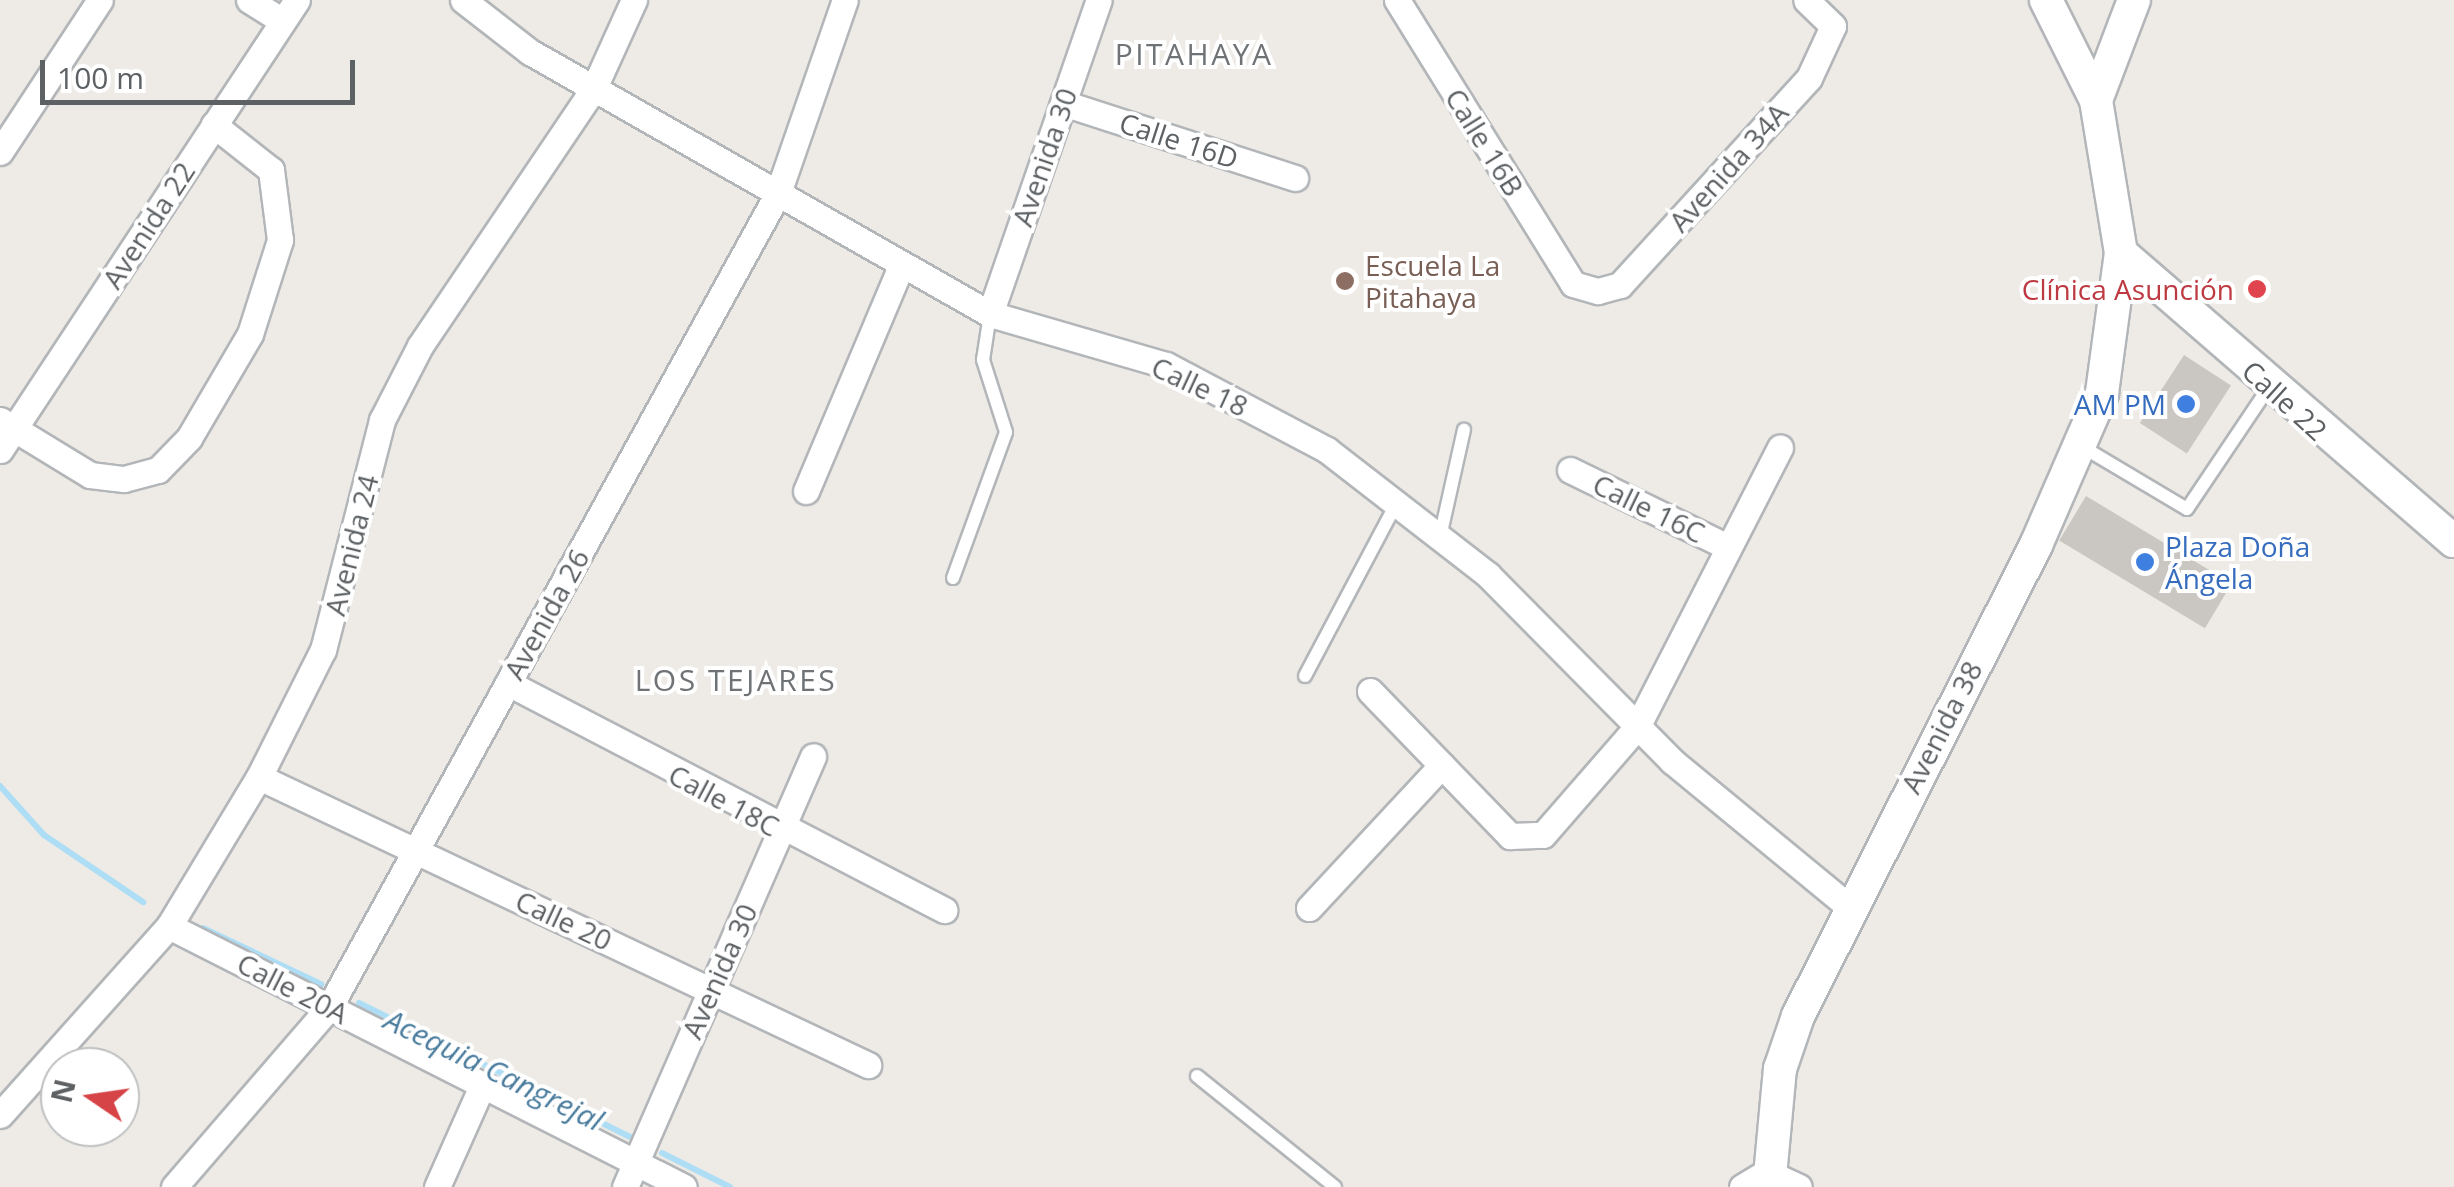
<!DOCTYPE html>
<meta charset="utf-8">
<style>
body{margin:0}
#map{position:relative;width:2454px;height:1187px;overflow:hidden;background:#eeebe6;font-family:"Open Sans",sans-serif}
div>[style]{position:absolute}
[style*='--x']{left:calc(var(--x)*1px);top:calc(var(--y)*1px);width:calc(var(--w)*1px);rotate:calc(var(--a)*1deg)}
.stream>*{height:6px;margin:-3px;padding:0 3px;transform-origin:3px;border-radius:3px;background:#aedef5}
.building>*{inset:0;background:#cac6c2;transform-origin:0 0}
.roads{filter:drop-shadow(2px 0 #b3b6b9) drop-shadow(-2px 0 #b3b6b9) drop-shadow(0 2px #b3b6b9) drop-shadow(0 -2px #b3b6b9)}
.service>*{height:12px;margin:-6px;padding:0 6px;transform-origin:6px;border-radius:6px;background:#fff}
.minor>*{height:25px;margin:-12.5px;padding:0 12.5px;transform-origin:12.5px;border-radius:12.5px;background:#fff}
.tertiary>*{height:32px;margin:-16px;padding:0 16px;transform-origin:16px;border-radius:16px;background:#fff}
.dots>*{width:28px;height:28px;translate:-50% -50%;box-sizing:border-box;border:5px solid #fff;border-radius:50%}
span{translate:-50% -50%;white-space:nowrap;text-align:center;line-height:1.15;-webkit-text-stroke:8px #fff;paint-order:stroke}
.street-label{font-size:28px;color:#5d6164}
.education-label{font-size:28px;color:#785e54}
.left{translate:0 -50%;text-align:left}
.health-label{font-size:28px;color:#be3a42}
.right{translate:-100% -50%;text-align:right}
.shop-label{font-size:28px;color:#366cbe}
.neighbourhood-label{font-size:30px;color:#6f7376;letter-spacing:2.5px}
.water-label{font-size:30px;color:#497b9d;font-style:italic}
.north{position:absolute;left:40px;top:1047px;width:100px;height:100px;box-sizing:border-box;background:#fff;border:2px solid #bec0c1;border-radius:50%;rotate:283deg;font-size:28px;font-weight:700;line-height:40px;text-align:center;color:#5d6164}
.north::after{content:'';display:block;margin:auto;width:35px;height:45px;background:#d64448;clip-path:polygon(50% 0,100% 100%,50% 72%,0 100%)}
.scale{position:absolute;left:40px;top:60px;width:315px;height:45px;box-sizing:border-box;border:5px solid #5d6164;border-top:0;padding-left:12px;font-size:30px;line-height:35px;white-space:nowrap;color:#5d6164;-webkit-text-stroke:8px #fff;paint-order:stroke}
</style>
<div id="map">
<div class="stream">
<i style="--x:0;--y:786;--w:66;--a:48.1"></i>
<i style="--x:44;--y:835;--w:120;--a:34.1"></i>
<i style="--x:203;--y:928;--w:131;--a:25.4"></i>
<i style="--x:359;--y:1003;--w:302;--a:26.3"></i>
<i style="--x:662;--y:1153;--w:76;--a:26.6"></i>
</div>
<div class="building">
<i style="left:2184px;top:355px;width:56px;height:81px;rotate:33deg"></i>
<i style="left:2086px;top:496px;width:170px;height:52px;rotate:31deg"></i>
</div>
<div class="roads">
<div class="service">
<i style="--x:2081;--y:446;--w:123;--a:30.7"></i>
<i style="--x:2187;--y:509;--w:147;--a:-56.1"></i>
<i style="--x:1440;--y:537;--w:110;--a:-77.4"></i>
<i style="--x:953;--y:578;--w:155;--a:-70"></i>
<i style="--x:1006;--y:432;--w:76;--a:-107.7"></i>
<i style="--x:983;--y:360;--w:47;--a:-81.3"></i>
<i style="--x:1305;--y:676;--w:195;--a:-62.1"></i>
<i style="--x:1197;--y:1076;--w:177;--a:38.8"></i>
</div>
<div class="minor">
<i style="--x:249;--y:0;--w:39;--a:32"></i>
<i style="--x:463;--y:0;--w:85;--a:37.8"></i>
<i style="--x:530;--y:52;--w:529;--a:29.66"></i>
<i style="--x:990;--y:314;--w:183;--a:16.2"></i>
<i style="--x:1166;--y:365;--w:182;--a:27.8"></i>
<i style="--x:1327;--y:450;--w:204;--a:37.8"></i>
<i style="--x:1488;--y:575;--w:262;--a:45.3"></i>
<i style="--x:1672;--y:761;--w:228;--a:39.5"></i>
<i style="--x:1397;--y:0;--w:334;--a:58.2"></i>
<i style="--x:1573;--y:284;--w:26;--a:16"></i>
<i style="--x:1598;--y:291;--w:23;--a:-15"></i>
<i style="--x:1620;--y:285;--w:280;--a:-47.6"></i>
<i style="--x:1809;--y:78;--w:57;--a:-65.2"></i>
<i style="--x:1833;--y:26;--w:37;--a:-136"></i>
<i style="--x:1063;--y:103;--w:244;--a:17.9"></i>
<i style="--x:0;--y:152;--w:182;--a:-56.7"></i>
<i style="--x:990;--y:314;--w:332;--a:-70.9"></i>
<i style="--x:0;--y:420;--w:105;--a:31.4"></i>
<i style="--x:90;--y:475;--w:34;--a:7"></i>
<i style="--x:124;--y:479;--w:35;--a:-15"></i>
<i style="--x:158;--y:470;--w:45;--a:-45.9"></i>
<i style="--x:189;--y:438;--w:121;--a:-59.6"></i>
<i style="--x:250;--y:334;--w:99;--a:-72.3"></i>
<i style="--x:280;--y:240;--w:71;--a:-97.3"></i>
<i style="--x:271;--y:170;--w:73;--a:-141.7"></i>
<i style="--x:0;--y:450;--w:539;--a:-56.58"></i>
<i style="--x:1570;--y:470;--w:176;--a:26"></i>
<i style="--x:806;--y:491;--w:246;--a:-67.1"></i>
<i style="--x:508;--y:683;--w:492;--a:27.5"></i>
<i style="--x:1370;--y:691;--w:202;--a:46"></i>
<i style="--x:1510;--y:836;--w:33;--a:-2"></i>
<i style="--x:1543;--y:835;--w:143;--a:-49"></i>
<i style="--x:1637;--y:727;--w:314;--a:-62.9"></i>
<i style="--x:259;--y:777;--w:674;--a:25.31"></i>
<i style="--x:1309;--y:908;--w:195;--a:-47.1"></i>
<i style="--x:169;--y:926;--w:577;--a:26.88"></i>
<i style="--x:0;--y:1115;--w:254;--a:-48.2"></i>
<i style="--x:169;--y:926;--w:174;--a:-58.9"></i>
<i style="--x:259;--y:777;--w:142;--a:-63.3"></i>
<i style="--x:323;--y:650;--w:237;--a:-75.6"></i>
<i style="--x:382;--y:420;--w:83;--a:-62.8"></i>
<i style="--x:420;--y:346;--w:311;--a:-56"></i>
<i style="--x:594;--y:88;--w:97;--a:-65.6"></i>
<i style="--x:174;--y:1187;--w:239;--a:-49.2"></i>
<i style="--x:330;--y:1006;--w:928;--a:-61.14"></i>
<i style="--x:778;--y:193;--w:204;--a:-70.9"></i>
<i style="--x:437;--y:1187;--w:111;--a:-66"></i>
<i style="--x:625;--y:1187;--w:470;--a:-66.4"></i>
<i style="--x:1742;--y:1187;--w:29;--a:-31"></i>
<i style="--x:1767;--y:1172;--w:35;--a:25"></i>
</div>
<div class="tertiary">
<i style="--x:2096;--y:100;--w:107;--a:-69.2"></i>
<i style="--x:2121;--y:253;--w:440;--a:40.9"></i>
<i style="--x:1769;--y:1187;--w:119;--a:-84.7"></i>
<i style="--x:1780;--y:1069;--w:56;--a:-71.2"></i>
<i style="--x:1798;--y:1016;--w:528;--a:-63.19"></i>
<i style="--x:2036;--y:545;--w:166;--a:-66.5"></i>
<i style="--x:2102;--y:393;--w:141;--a:-82.3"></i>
<i style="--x:2121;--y:253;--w:155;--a:-99.3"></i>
<i style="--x:2096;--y:100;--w:112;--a:-116.6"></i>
</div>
</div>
<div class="dots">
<i style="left:1345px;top:281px;background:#8d6e63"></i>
<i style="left:2257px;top:289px;background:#e0444e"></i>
<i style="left:2186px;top:404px;background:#3f7fe0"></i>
<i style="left:2145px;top:562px;background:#3f7fe0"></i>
</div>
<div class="street-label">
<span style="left:1179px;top:140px;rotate:18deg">Calle 16D</span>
<span style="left:1485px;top:142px;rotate:58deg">Calle 16B</span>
<span style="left:1044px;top:157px;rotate:-71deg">Avenida 30</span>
<span style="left:1728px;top:167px;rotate:-48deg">Avenida 34A</span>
<span style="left:148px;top:225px;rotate:-57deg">Avenida 22</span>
<span style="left:1200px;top:386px;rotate:25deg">Calle 18</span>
<span style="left:2285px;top:400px;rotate:42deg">Calle 22</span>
<span style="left:1649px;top:508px;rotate:26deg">Calle 16C</span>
<span style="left:351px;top:545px;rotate:-76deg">Avenida 24</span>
<span style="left:546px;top:614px;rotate:-61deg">Avenida 26</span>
<span style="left:1941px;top:727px;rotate:-63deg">Avenida 38</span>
<span style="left:724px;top:800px;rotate:28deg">Calle 18C</span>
<span style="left:564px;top:920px;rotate:25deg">Calle 20</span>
<span style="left:719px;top:971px;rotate:-66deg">Avenida 30</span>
<span style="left:293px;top:988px;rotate:27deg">Calle 20A</span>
</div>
<div class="education-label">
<span class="left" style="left:1365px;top:281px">Escuela La<br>Pitahaya</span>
</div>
<div class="health-label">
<span class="right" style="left:2234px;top:289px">Clínica Asunción</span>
</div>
<div class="shop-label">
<span class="right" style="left:2166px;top:404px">AM PM</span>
<span class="left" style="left:2165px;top:562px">Plaza Doña<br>Ángela</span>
</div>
<div class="neighbourhood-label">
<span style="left:1194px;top:54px">PITAHAYA</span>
<span style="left:736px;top:680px">LOS TEJARES</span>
</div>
<div class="water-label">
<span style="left:494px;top:1070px;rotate:26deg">Acequia Cangrejal</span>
</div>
<div class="north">N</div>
<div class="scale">100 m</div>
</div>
